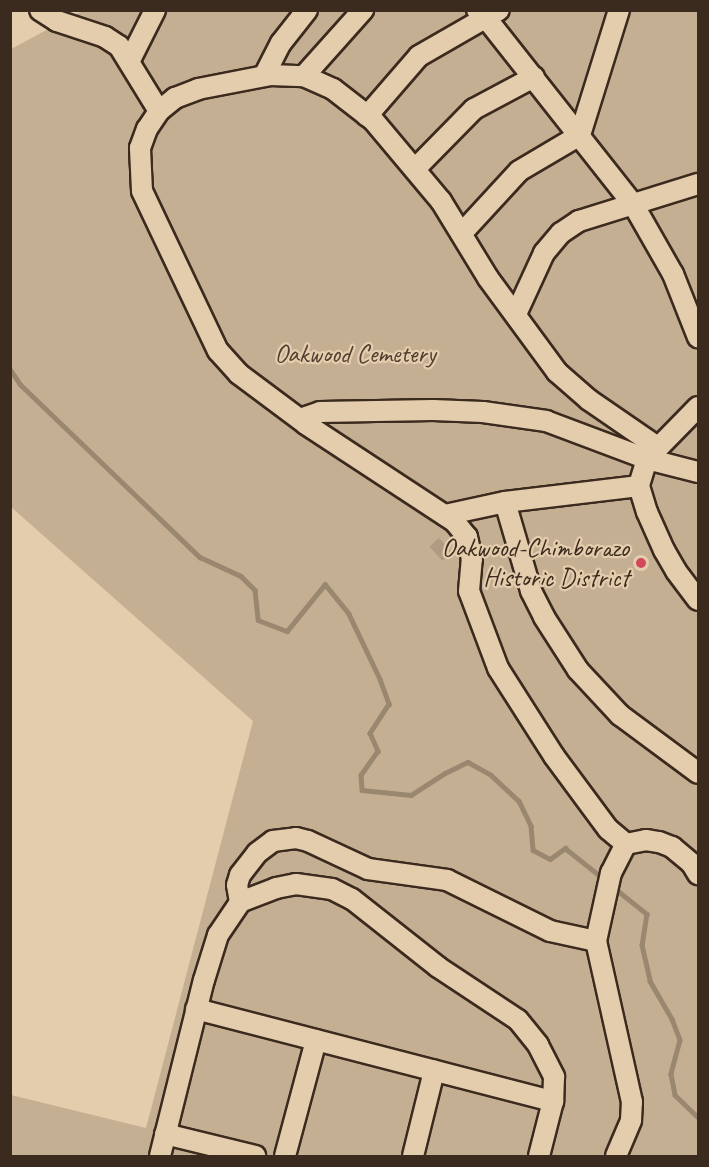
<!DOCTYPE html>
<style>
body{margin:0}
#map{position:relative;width:709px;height:1167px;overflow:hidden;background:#e4cdad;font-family:Caveat,sans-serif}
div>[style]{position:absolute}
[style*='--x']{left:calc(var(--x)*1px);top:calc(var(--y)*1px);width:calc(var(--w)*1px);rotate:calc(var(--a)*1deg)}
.green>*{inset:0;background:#c5af93}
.stream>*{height:4.5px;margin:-2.25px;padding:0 2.25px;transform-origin:2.25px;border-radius:2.25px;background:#9a876f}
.building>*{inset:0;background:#b09a80;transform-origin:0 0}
.roads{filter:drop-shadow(2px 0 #3b2a1e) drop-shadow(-2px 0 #3b2a1e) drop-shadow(0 2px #3b2a1e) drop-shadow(0 -2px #3b2a1e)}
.minor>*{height:20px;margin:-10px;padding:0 10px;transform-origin:10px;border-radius:10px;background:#e4cdad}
.dots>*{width:16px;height:16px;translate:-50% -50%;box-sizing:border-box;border:3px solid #e4cdad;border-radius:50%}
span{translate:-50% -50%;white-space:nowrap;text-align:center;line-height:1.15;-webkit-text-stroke:4.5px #e4cdad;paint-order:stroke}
.park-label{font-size:26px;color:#503e30}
.poi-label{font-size:26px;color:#3b2a1e}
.right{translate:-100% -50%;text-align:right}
.frame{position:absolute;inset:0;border:12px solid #3b2a1e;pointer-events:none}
</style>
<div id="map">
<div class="green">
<i style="clip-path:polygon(82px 11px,698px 11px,698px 1156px,11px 1156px,11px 1095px,146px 1128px,253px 721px,11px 507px,11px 49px)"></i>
</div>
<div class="stream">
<i style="--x:10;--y:369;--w:18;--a:56"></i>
<i style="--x:20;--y:384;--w:250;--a:43.9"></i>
<i style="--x:200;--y:557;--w:45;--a:24.9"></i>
<i style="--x:241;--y:576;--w:20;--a:45"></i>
<i style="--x:255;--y:590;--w:30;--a:84"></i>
<i style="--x:258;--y:620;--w:31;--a:21"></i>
<i style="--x:287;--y:631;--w:60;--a:-51"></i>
<i style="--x:325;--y:584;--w:38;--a:51"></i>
<i style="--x:349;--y:614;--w:72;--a:64.5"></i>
<i style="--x:380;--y:679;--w:27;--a:70"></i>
<i style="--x:389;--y:704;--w:35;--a:123"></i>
<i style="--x:370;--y:733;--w:20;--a:66"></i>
<i style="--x:378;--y:751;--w:29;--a:125"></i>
<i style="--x:361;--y:775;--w:15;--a:86"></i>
<i style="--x:362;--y:790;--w:49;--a:5.8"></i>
<i style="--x:411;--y:795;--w:40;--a:-32.9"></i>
<i style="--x:445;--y:773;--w:25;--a:-26"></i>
<i style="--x:468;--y:762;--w:26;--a:29"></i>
<i style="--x:491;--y:775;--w:38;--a:43"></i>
<i style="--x:519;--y:801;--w:28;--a:64"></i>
<i style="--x:531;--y:826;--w:24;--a:85"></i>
<i style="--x:533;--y:850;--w:19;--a:28"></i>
<i style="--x:550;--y:859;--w:19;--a:-36"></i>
<i style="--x:565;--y:848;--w:50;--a:38.5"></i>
<i style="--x:612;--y:886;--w:45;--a:38.7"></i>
<i style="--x:647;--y:914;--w:31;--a:99"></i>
<i style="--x:642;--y:945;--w:37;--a:77"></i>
<i style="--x:650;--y:981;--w:44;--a:59.9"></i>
<i style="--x:672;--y:1019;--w:22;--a:69"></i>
<i style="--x:680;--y:1040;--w:35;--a:105"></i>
<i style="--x:671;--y:1074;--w:21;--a:79"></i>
<i style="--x:675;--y:1095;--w:32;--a:44"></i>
</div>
<div class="building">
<i style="left:439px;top:538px;width:19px;height:13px;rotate:47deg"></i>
</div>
<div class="roads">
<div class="minor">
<i style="--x:40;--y:10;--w:20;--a:33"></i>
<i style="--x:57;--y:21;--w:51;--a:18.4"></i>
<i style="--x:105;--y:37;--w:17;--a:33"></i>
<i style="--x:119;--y:46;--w:76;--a:58.4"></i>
<i style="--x:477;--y:10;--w:12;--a:42"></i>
<i style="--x:486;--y:18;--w:237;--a:51.7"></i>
<i style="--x:633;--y:204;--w:81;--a:60.3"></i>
<i style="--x:673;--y:274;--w:68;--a:68.4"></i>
<i style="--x:130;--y:60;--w:56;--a:-63.4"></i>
<i style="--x:264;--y:76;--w:37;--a:-63"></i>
<i style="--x:281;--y:43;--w:42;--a:-51.8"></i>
<i style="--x:304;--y:76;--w:89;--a:-48.2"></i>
<i style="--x:367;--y:116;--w:79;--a:-49.1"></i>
<i style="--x:419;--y:56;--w:92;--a:-29.9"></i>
<i style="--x:415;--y:169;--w:84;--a:-45.5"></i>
<i style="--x:474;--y:109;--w:68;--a:-28.1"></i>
<i style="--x:462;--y:233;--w:84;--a:-47.4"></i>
<i style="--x:519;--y:171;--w:71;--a:-30.5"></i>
<i style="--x:580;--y:135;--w:131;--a:-72.7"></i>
<i style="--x:516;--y:314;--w:67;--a:-65.3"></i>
<i style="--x:544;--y:253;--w:26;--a:-50"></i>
<i style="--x:561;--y:233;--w:22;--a:-34"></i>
<i style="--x:579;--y:221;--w:125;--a:-17.3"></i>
<i style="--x:698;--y:407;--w:73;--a:134.4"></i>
<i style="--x:647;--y:459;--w:28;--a:107"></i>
<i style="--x:639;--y:486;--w:27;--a:73"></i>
<i style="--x:647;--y:512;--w:42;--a:65.9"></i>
<i style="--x:664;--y:550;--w:24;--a:60"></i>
<i style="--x:676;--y:571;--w:36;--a:53"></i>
<i style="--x:300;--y:419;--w:21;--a:-19"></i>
<i style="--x:320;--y:412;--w:113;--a:-1"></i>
<i style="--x:433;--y:410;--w:50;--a:2.3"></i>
<i style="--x:483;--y:412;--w:64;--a:8.1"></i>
<i style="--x:546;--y:421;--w:108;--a:20.6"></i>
<i style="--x:647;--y:459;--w:53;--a:14.3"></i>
<i style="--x:505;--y:502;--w:93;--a:73.7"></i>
<i style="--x:531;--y:591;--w:29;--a:63"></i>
<i style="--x:544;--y:617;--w:63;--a:57.3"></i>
<i style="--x:578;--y:670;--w:62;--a:47"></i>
<i style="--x:620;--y:715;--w:97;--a:36.6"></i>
<i style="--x:445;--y:515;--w:61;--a:-12.2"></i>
<i style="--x:505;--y:502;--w:135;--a:-6.8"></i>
<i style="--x:626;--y:844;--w:23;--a:-140"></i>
<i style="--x:608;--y:829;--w:91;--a:-126.5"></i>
<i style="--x:554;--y:756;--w:104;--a:-122.5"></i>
<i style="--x:498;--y:668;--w:82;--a:-110.6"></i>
<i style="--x:469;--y:591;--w:32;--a:-85"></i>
<i style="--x:472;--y:559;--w:23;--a:-103"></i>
<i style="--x:467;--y:537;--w:19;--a:-129"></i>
<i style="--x:455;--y:522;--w:178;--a:-146.7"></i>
<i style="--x:306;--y:424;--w:84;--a:-143.3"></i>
<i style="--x:239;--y:374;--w:31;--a:-132"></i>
<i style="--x:218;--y:351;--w:177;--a:-115.4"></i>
<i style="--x:142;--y:191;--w:43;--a:-92.7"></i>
<i style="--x:140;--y:148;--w:20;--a:-70"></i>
<i style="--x:147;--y:129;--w:22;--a:-56"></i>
<i style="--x:159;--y:111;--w:21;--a:-39"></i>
<i style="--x:175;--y:98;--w:25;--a:-21"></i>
<i style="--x:198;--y:89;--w:73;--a:-11"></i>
<i style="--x:270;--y:75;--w:34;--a:2"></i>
<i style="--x:304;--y:76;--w:32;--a:24"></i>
<i style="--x:333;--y:89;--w:51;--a:37.8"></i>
<i style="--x:373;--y:120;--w:106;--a:50"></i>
<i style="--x:441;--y:201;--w:90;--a:58.6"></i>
<i style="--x:488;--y:278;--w:117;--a:53.7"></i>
<i style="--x:557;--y:372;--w:43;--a:41.2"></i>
<i style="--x:589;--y:400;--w:81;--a:34.5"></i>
<i style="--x:240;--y:902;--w:17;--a:-100"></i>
<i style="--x:237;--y:885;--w:10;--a:-73"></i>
<i style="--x:240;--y:875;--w:28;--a:-52"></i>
<i style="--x:257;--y:853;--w:20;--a:-37"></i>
<i style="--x:273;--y:841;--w:23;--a:-7"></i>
<i style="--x:296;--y:838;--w:12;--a:14"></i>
<i style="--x:308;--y:841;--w:66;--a:25"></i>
<i style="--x:368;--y:869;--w:80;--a:7.9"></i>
<i style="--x:447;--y:880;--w:115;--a:26.3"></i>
<i style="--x:550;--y:931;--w:47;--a:12.3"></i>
<i style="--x:196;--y:1009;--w:369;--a:14.5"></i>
<i style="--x:165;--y:1134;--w:93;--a:13.7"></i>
<i style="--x:160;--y:1156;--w:181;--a:-76"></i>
<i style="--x:204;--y:980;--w:47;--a:-72.7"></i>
<i style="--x:218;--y:935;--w:40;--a:-56"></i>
<i style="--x:240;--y:902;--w:39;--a:-21"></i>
<i style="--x:276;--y:888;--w:20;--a:-11"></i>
<i style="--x:296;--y:884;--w:36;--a:8"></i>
<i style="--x:332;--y:889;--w:22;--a:27"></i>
<i style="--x:352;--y:899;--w:110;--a:38.3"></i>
<i style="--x:438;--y:967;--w:96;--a:33.5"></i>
<i style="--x:518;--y:1020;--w:32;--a:51"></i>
<i style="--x:538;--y:1045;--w:36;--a:63"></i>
<i style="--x:554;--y:1077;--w:24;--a:92"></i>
<i style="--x:553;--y:1101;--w:57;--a:104.3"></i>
<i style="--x:285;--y:1156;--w:120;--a:-75"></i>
<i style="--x:413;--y:1156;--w:88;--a:-76.1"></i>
<i style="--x:616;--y:1156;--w:39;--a:-67"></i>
<i style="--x:631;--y:1120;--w:18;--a:-87"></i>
<i style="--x:632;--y:1102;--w:165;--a:-102.6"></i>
<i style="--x:596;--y:941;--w:70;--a:-77.6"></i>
<i style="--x:611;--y:873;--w:33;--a:-63"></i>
<i style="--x:626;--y:844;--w:20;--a:-11"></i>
<i style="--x:646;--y:840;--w:13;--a:9"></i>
<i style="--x:659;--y:842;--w:14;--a:21"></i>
<i style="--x:672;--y:847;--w:26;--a:40"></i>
<i style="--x:692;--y:864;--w:12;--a:59"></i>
</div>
</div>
<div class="dots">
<i style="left:641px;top:563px;background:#d1495b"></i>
</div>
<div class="park-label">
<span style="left:355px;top:354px">Oakwood Cemetery</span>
</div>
<div class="poi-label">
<span class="right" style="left:629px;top:563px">Oakwood-Chimborazo<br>Historic District</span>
</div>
<div class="frame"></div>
</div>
